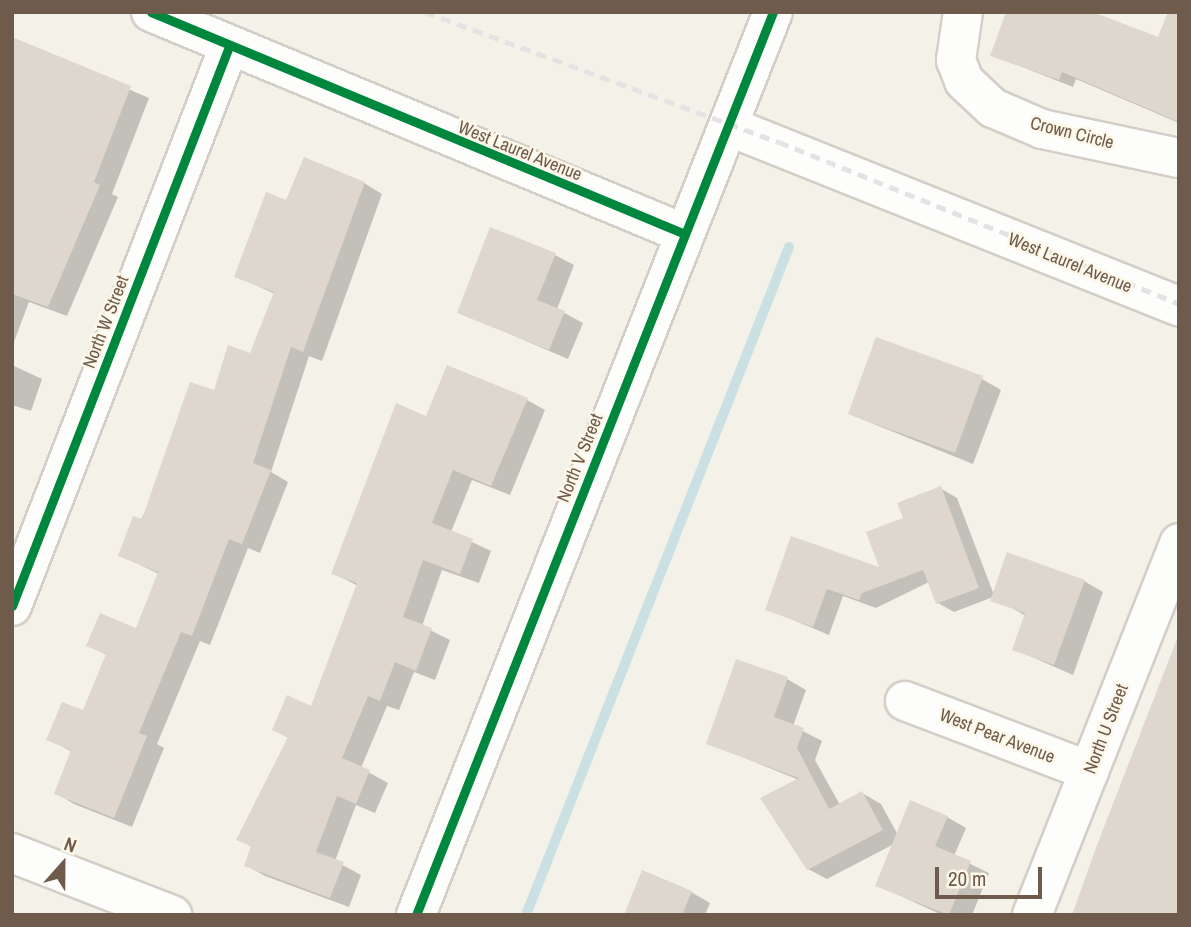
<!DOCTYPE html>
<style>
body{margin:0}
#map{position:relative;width:1191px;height:927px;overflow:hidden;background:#f4f1e8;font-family:"Archivo Narrow",sans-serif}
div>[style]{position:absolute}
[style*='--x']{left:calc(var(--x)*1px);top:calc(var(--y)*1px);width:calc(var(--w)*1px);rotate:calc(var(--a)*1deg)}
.shadow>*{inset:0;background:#0003}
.stream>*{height:10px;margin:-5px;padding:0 5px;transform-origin:5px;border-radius:5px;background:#cbe0e2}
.building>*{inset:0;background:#ddd7ce;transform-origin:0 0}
.roads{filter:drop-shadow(2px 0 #d3cec7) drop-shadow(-2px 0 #d3cec7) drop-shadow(0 2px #d3cec7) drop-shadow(0 -2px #d3cec7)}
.minor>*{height:38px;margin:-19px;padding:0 19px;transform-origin:19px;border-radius:19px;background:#fdfdfc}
.rail>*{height:5px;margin-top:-2.5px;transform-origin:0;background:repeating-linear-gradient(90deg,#e4e2e3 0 10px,transparent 0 17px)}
.cycleway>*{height:9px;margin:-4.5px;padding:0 4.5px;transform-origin:4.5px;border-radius:4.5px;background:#00873e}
span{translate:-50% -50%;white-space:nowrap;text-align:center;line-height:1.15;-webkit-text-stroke:5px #fdf7e9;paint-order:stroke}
.street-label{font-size:18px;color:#6f5b4c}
.frame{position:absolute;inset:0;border:14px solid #6f5b4c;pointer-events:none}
.north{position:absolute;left:28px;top:829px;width:70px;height:70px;-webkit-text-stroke:5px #fdf7e9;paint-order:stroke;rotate:21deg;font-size:19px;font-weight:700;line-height:28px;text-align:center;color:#6f5b4c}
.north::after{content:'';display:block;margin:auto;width:24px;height:32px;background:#6f5b4c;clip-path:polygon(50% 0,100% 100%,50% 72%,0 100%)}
.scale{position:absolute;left:935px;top:867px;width:107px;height:32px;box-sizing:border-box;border:4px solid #6f5b4c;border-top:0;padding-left:9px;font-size:21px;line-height:24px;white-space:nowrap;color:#6f5b4c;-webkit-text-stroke:5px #fdf7e9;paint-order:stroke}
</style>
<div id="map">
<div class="shadow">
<i style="clip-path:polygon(12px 39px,149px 98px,112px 194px,118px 197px,67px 316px,29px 302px,12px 347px)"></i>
<i style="clip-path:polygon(1179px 41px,1179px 123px,1076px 79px,1073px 87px,992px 55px)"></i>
<i style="clip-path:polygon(364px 183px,382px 194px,322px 361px,309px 356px,271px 472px,288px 482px,260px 553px,248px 548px,210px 645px,200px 641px,157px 744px,164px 748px,132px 827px,74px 804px,56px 793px,72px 752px,49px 739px,84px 713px,108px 656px,88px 645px,137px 630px,159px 574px,120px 555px,215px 392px,251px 355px,275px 294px,236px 276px,287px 203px)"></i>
<i style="clip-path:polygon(555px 255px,574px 265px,557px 309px,583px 323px,568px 359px,459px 312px)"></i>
<i style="clip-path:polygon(12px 365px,42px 379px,31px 411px,12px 405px)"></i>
<i style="clip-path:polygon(982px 379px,1001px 390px,973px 464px,849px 414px)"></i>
<i style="clip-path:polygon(527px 400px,545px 410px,510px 495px,472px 480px,451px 532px,491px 551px,479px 583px,442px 570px,422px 626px,450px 640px,435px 680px,414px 672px,399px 710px,387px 706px,361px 768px,388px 783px,375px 813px,356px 805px,335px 861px,361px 875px,349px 907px,265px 876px,246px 865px,253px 848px,239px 839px,289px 738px,274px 730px,312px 708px,358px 586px,333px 573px,427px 418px)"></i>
<i style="clip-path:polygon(940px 488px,957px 498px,994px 595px,1084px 581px,1103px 592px,1073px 675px,1014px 649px,1026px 616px,993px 597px,954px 612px,938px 603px,929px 582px,876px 608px,843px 596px,829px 635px,767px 609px,882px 570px,905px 519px)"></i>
<i style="clip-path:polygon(1179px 640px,1179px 915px,1073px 915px)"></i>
<i style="clip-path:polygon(787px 679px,806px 690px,793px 726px,822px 741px,815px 760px,840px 805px,862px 793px,881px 804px,898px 835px,947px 817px,966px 828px,954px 856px,989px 873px,972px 915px,942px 915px,877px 885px,894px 844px,827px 879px,808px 869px,799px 780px,708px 743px)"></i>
<i style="clip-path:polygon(691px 892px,710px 903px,705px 915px,626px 915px)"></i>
</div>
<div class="stream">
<i style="--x:526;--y:915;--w:718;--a:-68.51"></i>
</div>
<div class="building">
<i style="clip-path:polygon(1006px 12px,1093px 12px,1158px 37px,1168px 12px,1179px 12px,1179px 122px,1062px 72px,1059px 80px,990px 56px)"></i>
<i style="clip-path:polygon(12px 37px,131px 86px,94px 182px,100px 185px,48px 307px,12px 294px)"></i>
<i style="clip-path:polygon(304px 157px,365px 182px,303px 352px,291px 347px,253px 463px,271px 470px,242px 544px,229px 539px,192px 636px,181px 632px,139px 733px,147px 736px,114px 818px,54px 794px,71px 750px,46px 740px,62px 702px,83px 710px,106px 654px,86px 646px,100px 613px,136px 628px,158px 572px,118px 556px,133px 516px,142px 519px,190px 382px,214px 390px,228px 345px,250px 353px,274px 292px,234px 277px,266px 192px,286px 200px)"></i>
<i style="clip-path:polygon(490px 227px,556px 253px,537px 300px,565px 311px,549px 350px,457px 313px)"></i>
<i style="left:876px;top:337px;width:114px;height:82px;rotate:20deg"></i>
<i style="clip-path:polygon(447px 365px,528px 398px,491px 486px,453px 470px,432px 523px,473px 539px,460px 574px,423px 560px,403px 617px,432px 628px,416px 671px,395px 662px,380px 701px,368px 696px,342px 758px,370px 770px,356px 804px,337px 796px,316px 852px,344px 862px,330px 898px,244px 866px,251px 846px,236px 840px,288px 737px,272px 730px,287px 695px,311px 706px,357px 583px,331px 574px,396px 403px,426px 416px)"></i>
<i style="clip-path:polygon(941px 486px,979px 588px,936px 604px,923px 570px,862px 593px,859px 600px,827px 589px,813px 627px,765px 610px,791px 536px,879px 567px,866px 532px,903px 518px,897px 503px)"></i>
<i style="clip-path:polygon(1007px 552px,1085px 580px,1054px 665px,1012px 650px,1025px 613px,990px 601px)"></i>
<i style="clip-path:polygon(1177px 639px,1179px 915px,1072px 915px,1097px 845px)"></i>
<i style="clip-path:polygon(736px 659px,788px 677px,774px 717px,804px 728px,797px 748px,829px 809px,862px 791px,883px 830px,807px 870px,760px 798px,799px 778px,706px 744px)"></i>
<i style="clip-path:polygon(910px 800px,948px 816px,935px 846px,971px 861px,949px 915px,875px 886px)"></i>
<i style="clip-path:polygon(642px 870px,692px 891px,682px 915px,624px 915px)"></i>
</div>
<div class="roads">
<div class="minor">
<i style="--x:151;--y:12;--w:578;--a:22.57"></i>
<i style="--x:963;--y:12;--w:49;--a:98.3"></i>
<i style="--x:956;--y:60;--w:22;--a:69"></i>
<i style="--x:964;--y:81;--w:40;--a:43"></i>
<i style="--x:993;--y:108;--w:53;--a:23.2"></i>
<i style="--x:1042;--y:129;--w:140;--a:12"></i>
<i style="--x:728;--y:126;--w:486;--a:21.8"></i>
<i style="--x:12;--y:606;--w:597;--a:-68.8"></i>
<i style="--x:905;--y:701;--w:197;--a:20.8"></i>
<i style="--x:12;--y:853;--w:172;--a:21.2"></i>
<i style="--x:416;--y:915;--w:971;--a:-68.43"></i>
<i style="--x:1032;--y:915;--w:400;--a:-68.4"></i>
</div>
</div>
<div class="rail">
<i style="--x:425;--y:12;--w:377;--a:20.2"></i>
<i style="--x:779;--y:142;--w:432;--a:22"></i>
</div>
<div class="cycleway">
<i style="--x:151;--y:12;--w:578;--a:22.57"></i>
<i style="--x:12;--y:606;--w:597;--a:-68.8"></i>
<i style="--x:416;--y:915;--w:971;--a:-68.43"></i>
</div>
<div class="street-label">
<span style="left:1072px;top:133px;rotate:14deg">Crown Circle</span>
<span style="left:520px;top:151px;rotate:22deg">West Laurel Avenue</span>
<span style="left:1070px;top:263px;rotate:22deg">West Laurel Avenue</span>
<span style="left:106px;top:322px;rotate:-69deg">North W Street</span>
<span style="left:580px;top:458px;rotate:-68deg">North V Street</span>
<span style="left:1106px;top:729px;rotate:-69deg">North U Street</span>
<span style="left:997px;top:736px;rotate:21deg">West Pear Avenue</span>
</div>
<div class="frame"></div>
<div class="north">N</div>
<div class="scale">20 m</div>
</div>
